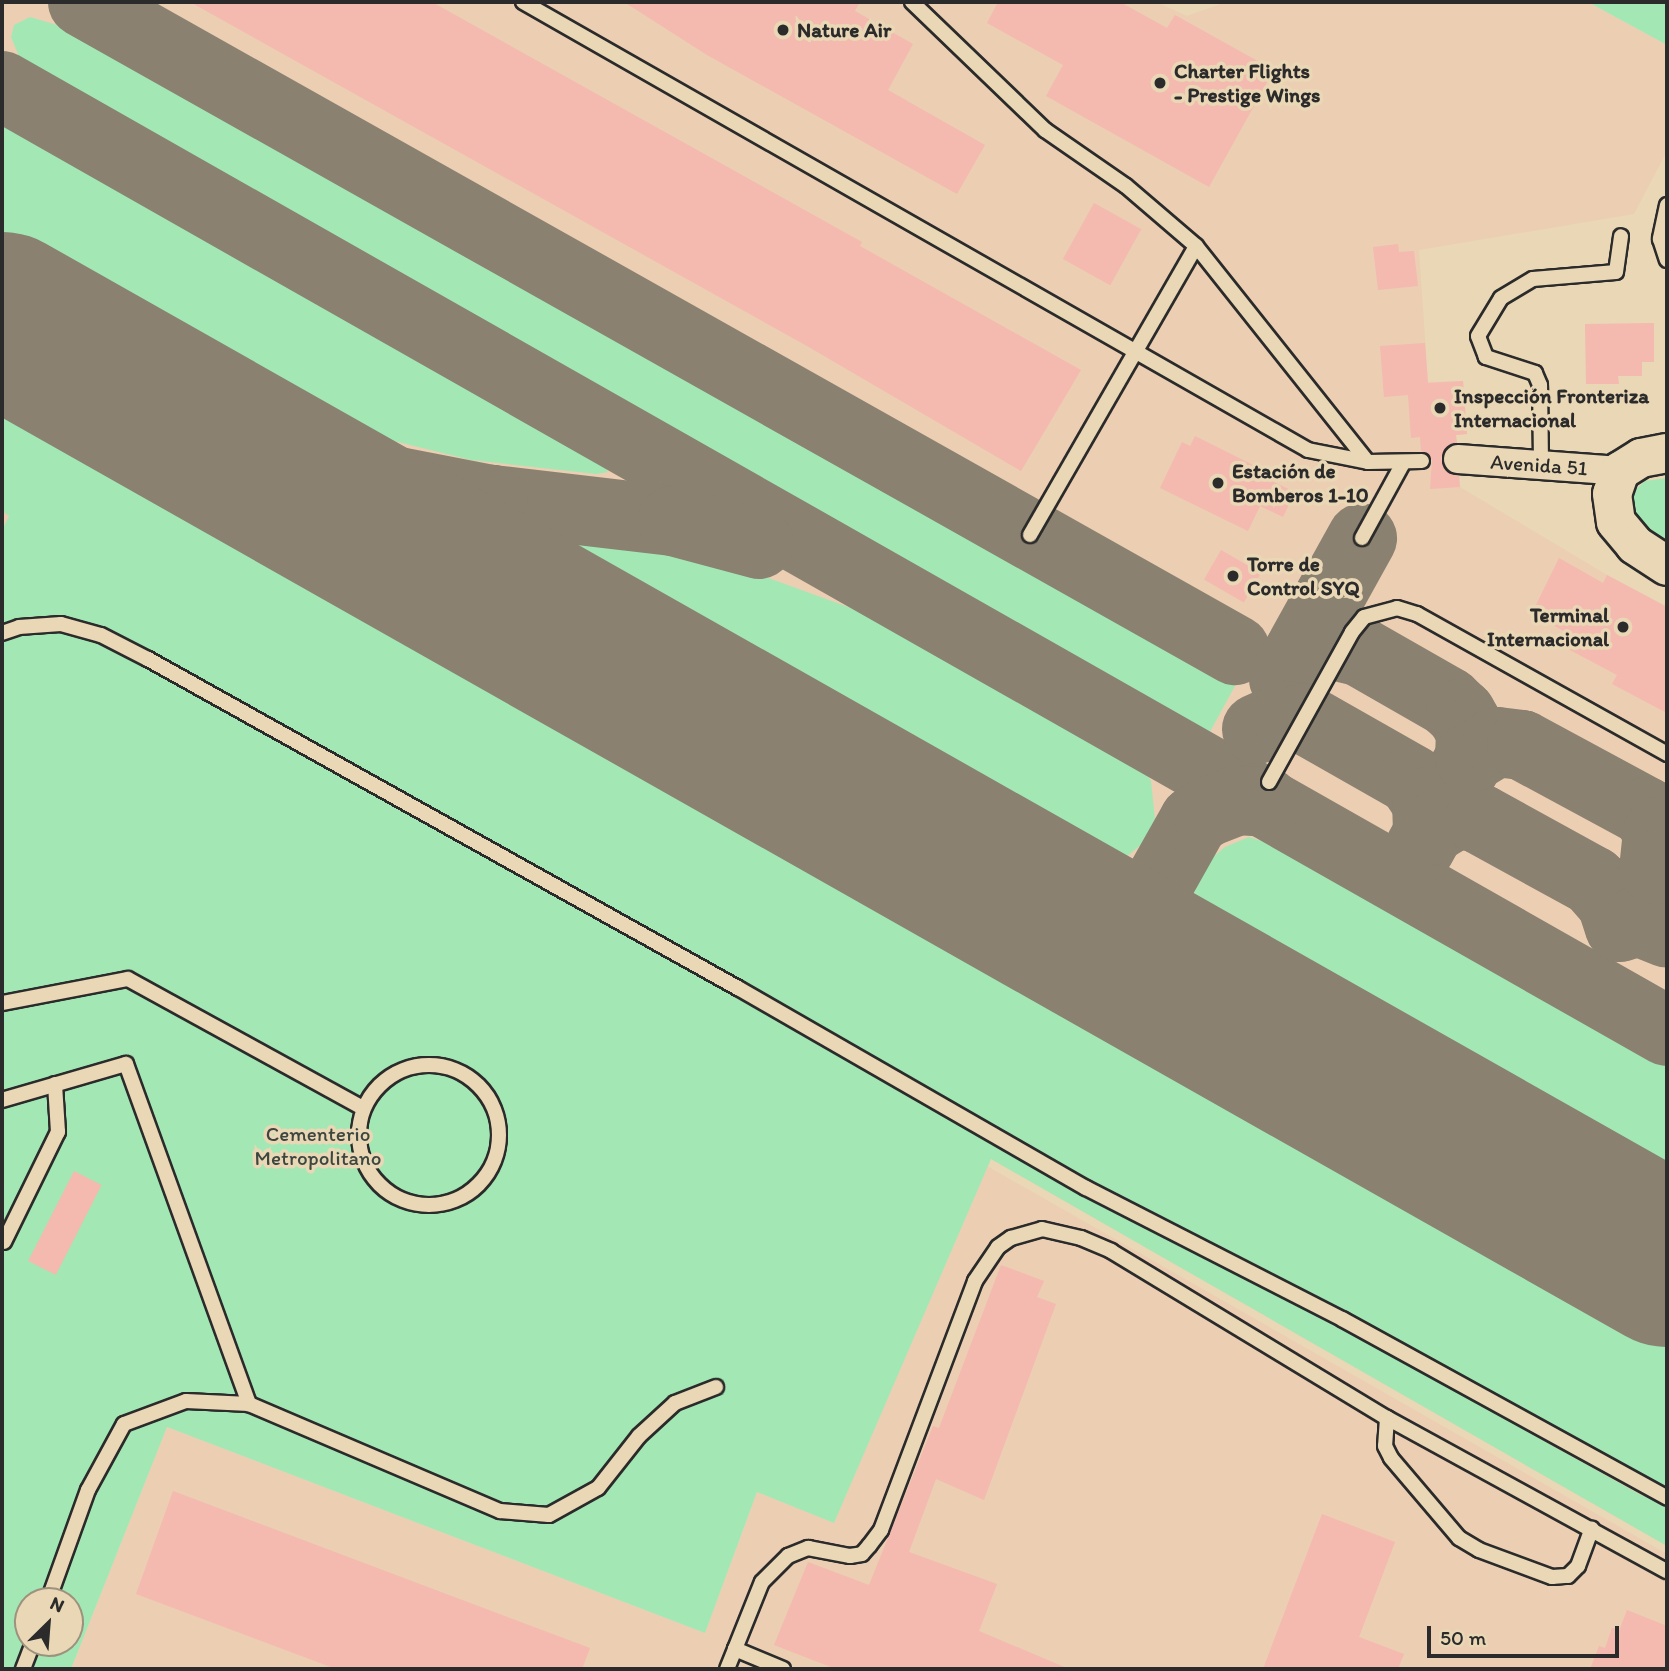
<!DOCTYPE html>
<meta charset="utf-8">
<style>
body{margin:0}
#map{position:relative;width:1669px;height:1671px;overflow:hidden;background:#e9d7b5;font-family:Itim,sans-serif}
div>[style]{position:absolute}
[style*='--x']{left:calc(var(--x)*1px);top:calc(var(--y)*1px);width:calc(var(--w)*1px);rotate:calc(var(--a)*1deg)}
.built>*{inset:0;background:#ecceb3}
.green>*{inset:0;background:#a3e8b4}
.taxiway>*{height:70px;margin:-35px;padding:0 35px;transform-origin:35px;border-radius:35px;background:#8a8170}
.runway>*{height:173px;margin:-86.5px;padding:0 86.5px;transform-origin:86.5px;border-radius:86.5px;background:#8a8170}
.building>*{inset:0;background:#f4b9af;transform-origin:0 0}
.roads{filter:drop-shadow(2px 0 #2b2b2b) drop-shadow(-2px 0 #2b2b2b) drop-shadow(0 2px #2b2b2b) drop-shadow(0 -2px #2b2b2b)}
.lane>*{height:14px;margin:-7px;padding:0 7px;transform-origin:7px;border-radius:7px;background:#e9d7b5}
.lane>.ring{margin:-7px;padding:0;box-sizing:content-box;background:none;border:14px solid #e9d7b5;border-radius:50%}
.street>*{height:28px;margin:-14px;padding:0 14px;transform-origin:14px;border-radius:14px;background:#e9d7b5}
.secondary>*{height:38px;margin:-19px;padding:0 19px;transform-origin:19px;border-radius:19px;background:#e9d7b5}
.dots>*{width:19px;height:19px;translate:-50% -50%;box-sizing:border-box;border:4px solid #e9d7b5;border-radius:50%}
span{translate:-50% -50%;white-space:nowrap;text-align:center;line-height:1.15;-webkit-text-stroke:7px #e9d7b5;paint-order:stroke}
.poi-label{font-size:21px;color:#2b2b2b;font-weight:700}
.left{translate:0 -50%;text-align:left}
.right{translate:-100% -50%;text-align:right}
.street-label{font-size:21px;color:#2b2b2b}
.park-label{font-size:21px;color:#3d4740}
.frame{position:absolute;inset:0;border:4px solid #2b2b2b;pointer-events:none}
.north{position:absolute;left:14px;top:1587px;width:70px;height:70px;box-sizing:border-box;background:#e9d7b5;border:2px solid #9d927e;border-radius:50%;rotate:25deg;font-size:19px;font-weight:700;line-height:28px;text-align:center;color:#2b2b2b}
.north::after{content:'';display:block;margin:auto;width:24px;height:32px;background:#2b2b2b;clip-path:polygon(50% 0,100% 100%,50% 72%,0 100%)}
.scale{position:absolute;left:1427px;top:1626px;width:192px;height:32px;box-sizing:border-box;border:4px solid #2b2b2b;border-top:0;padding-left:9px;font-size:21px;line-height:24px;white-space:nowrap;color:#2b2b2b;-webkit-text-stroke:5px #e9d7b5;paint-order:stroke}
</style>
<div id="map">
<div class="built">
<i style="clip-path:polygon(2px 2px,1156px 2px,1187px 16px,1226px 2px,1588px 2px,1667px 45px,1667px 151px,1634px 214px,1419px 250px,1428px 382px,1463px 381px,1467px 434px,1456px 435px,1460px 487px,1607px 575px,1664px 605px,1667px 601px,1667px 1546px,991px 1159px,2px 720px)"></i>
<i style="clip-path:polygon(987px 1166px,1667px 1554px,1667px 1669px,71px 1669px,167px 1427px,705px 1633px,757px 1492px,834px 1522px)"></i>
</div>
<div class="green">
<i style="clip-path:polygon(1588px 2px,1667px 2px,1667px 45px)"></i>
<i style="clip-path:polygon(30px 17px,64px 27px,69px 18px,1241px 675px,1206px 739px,48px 77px,20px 59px,11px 37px,14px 25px)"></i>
<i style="clip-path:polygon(2px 120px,605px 467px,608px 472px,596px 474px,471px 460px,345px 429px,212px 372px,2px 253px)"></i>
<i style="clip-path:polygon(2px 376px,1667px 1323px,1667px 1491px,1346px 1313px,1089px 1182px,742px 982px,151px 653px,104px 629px,62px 617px,17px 620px,2px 626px,2px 530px,9px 516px,2px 511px)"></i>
<i style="clip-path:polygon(1667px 478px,1667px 542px,1637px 522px,1630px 506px,1633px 492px,1645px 481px)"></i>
<i style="clip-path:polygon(528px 536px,687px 556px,763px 576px,851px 608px,947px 653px,1141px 765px,1151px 781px,1155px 819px,1143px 843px,1125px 858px,1106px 863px,1062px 849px,514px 538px)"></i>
<i style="clip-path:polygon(evenodd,60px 630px,98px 641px,145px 664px,1641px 1495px,1667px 1504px,1667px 1546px,991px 1159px,834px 1523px,757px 1492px,705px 1633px,167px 1427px,71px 1669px,2px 1669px,2px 638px,60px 630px,28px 1601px,70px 1601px,70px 1643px,28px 1643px,28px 1601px)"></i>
<i style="clip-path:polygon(1249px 837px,1277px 846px,1667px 1064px,1667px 1193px,1216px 940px,1196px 914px,1194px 889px,1207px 862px,1225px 847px)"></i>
</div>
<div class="taxiway">
<i style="--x:83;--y:2;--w:1322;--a:29.36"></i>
<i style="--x:2;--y:86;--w:1914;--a:29.58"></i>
<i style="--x:151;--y:402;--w:229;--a:18.8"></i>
<i style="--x:368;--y:476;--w:126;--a:11"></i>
<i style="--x:492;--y:500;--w:182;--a:6.6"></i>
<i style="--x:673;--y:521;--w:89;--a:15"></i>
<i style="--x:462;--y:578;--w:42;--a:-101"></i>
<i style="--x:454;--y:537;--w:18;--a:-63"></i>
<i style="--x:462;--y:521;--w:37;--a:-35"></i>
<i style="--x:1296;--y:657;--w:31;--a:-27"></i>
<i style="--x:1324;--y:643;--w:36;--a:13"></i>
<i style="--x:1359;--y:651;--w:103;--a:29.8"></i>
<i style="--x:1448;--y:702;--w:18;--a:43"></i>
<i style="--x:1461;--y:714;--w:20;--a:60"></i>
<i style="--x:1471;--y:731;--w:27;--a:92"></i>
<i style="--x:1470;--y:758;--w:103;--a:119.1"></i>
<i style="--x:1284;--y:679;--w:161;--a:-61"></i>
<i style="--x:1257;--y:729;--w:32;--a:-24"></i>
<i style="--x:1286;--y:716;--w:17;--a:7"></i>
<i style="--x:1303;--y:718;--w:125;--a:29.6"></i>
<i style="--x:1412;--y:780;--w:27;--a:56"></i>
<i style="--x:1427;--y:802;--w:29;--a:88"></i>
<i style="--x:1428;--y:831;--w:27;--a:-31"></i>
<i style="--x:1451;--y:817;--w:17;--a:-10"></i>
<i style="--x:1468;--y:814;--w:13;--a:23"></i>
<i style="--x:1480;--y:819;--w:129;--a:28.8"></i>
<i style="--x:1593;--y:881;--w:29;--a:49"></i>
<i style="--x:1612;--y:903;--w:25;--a:72"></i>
<i style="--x:1620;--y:927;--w:19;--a:-18"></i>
<i style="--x:1638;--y:921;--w:31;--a:22"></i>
<i style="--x:1470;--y:758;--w:31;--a:-31"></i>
<i style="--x:1497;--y:742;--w:25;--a:7"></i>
<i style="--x:1522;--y:745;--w:141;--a:28.4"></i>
<i style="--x:1646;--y:812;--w:23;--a:59"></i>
<i style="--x:1658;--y:832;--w:37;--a:96"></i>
<i style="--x:1654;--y:869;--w:16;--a:-35"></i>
<i style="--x:1145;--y:908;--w:35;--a:87"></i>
<i style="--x:1147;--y:943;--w:39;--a:59"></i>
<i style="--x:1077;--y:926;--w:40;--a:-7.1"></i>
<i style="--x:1117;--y:921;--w:31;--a:-25"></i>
<i style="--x:1145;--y:908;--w:100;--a:-60.6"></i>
<i style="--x:1194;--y:821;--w:16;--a:-35"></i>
<i style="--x:1207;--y:812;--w:33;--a:-21"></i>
<i style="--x:1238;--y:800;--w:28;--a:4"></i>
<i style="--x:1662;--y:1256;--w:5;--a:0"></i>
</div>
<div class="runway">
<i style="--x:2;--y:318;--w:1913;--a:29.5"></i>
</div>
<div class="building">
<i style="clip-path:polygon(190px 2px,432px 2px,862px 242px,860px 246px,1081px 370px,1021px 471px,807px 346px)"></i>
<i style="clip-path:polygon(624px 2px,860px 2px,855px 11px,913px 44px,888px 90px,985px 145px,957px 194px,707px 55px)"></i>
<i style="clip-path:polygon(998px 2px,1120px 2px,1167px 28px,1175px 15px,1274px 70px,1209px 187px,1046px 96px,1063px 65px,987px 23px)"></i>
<i style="left:1094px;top:203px;width:54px;height:64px;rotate:29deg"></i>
<i style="clip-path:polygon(1398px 244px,1399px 252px,1414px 251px,1418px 286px,1378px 290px,1373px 247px)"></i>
<i style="clip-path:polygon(1654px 323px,1654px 362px,1642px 362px,1642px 376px,1618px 376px,1619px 384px,1586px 384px,1585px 324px)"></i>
<i style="clip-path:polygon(1425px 343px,1428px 383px,1463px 381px,1467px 434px,1456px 435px,1457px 443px,1445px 449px,1441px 458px,1448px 472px,1459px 476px,1460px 487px,1430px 489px,1432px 460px,1421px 451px,1420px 437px,1411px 438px,1408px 395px,1384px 397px,1380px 346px)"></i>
<i style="clip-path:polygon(1195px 436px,1261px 469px,1259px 475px,1295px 492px,1283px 517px,1260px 506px,1248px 531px,1160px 488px,1182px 442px,1190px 446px)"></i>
<i style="left:1221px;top:550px;width:46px;height:34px;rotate:30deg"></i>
<i style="clip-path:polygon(1559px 558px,1603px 583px,1607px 575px,1667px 607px,1667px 713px,1612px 684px,1617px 675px,1568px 649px,1574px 637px,1532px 613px)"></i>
<i style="left:74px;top:1171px;width:31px;height:101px;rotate:27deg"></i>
<i style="clip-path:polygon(1001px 1265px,1044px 1281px,1037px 1297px,1056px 1304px,984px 1500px,936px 1479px,909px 1552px,997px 1584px,979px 1631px,1069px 1669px,836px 1669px,774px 1645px,808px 1562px,869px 1585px,933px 1426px,939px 1428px)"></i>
<i style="clip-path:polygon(173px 1491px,590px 1648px,582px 1669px,336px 1669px,136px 1594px)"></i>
<i style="clip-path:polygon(1322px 1514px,1395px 1542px,1359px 1637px,1404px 1654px,1398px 1669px,1263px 1669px)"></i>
<i style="clip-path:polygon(1627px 1610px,1667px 1626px,1667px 1669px,1590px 1669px,1599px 1646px,1605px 1648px,1612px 1628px,1619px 1631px)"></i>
</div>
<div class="roads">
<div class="lane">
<i style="--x:523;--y:2;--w:904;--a:29.71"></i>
<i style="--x:1308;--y:450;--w:61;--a:11.3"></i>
<i style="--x:1368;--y:462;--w:54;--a:-1.1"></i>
<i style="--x:912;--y:2;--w:185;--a:43.9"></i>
<i style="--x:1045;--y:130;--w:98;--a:34.7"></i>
<i style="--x:1126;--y:186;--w:92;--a:40.6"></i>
<i style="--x:1196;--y:246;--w:276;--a:51.5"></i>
<i style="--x:1667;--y:205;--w:35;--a:102"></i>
<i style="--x:1660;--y:239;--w:22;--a:72"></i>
<i style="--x:1541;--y:463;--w:78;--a:-90.7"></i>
<i style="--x:1540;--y:385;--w:13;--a:-113"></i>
<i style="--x:1535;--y:373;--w:52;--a:-161.9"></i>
<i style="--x:1486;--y:357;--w:22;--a:-111"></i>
<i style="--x:1478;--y:336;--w:44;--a:-58.8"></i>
<i style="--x:1501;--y:298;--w:37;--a:-31"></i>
<i style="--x:1533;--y:279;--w:83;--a:-4.8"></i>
<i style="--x:1616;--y:272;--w:36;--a:-82"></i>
<i style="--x:1030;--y:535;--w:333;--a:-60.1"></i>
<i style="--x:1362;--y:538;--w:85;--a:-61.3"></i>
<i style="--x:2;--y:633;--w:18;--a:-19"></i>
<i style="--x:19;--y:627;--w:42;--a:-4.1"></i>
<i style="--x:61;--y:624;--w:41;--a:15.4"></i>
<i style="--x:101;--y:635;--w:53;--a:27.1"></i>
<i style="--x:148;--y:659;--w:676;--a:29.15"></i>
<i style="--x:738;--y:988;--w:401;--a:29.9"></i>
<i style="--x:1086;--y:1188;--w:288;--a:27.1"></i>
<i style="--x:1342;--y:1319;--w:371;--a:28.8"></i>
<i style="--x:1269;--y:782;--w:171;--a:-61"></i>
<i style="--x:1352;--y:632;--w:19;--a:-51"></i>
<i style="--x:1364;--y:617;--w:34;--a:-15"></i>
<i style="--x:1397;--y:608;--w:21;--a:17"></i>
<i style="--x:1417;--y:614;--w:287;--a:29.2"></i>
<i style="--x:2;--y:1003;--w:128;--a:-10.8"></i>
<i style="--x:128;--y:979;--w:268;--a:28.8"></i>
<i class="ring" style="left:359px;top:1065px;width:126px;height:126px"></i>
<i style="--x:2;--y:1100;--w:129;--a:-16.2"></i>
<i style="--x:126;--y:1064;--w:362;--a:70.1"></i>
<i style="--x:249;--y:1404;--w:273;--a:23.1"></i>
<i style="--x:500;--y:1511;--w:49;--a:4.7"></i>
<i style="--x:549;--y:1515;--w:56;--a:-28.9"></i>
<i style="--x:598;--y:1488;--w:66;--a:-51.7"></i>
<i style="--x:639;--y:1436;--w:49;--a:-42.5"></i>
<i style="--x:675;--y:1403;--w:44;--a:-21.3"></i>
<i style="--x:4;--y:1242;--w:123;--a:-63.9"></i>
<i style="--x:58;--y:1132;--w:48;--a:-93.6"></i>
<i style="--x:1387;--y:1418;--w:28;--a:94"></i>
<i style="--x:1385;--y:1446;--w:13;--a:63"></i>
<i style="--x:1391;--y:1458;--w:105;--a:49.6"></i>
<i style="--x:1459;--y:1538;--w:23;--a:31"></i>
<i style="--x:1479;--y:1550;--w:78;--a:20.3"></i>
<i style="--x:1552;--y:1577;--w:16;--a:-4"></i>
<i style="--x:1568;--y:1576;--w:14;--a:-45"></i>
<i style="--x:1578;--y:1566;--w:40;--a:-69.8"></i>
<i style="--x:48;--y:1601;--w:118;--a:-70.2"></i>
<i style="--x:88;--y:1490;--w:75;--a:-61.4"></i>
<i style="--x:124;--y:1424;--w:66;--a:-20.4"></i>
<i style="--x:186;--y:1401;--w:63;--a:2.7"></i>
<i style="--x:735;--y:1649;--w:72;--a:-68.1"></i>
<i style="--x:762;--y:1582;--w:37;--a:-45"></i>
<i style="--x:788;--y:1556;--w:22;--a:-22"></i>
<i style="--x:808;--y:1548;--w:43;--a:10.8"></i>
<i style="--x:850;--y:1556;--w:12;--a:-9"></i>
<i style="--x:862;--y:1554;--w:11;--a:-49"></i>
<i style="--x:869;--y:1546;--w:20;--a:-53"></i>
<i style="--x:881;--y:1530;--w:266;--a:-69.3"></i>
<i style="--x:975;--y:1281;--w:41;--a:-55.9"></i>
<i style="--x:998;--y:1247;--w:16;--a:-35"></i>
<i style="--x:1011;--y:1238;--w:32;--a:-16"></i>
<i style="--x:1042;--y:1229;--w:40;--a:13"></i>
<i style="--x:1081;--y:1238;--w:33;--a:23"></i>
<i style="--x:1111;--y:1251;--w:323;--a:31.2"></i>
<i style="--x:1387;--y:1418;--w:319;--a:28.7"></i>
<i style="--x:23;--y:1669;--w:28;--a:-69"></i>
<i style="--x:727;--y:1669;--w:22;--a:-68"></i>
<i style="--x:735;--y:1649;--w:52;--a:22.6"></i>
</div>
<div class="street">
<i style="--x:1458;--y:459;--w:162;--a:4.2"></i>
</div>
<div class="secondary">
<i style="--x:1667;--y:453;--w:26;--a:169"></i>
<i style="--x:1641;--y:458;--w:25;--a:148"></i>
<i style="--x:1620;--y:471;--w:24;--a:109"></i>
<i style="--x:1612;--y:494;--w:28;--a:82"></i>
<i style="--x:1616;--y:522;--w:30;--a:50"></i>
<i style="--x:1635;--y:545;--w:38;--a:33"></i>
</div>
</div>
<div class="dots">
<i style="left:783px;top:30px;background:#2b2b2b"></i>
<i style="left:1160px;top:83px;background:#2b2b2b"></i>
<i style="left:1440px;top:408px;background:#2b2b2b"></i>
<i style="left:1218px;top:483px;background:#2b2b2b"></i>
<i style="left:1233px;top:576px;background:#2b2b2b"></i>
<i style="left:1623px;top:627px;background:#2b2b2b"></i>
</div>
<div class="poi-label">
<span class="left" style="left:797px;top:30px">Nature Air</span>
<span class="left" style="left:1174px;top:83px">Charter Flights<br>- Prestige Wings</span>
<span class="left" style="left:1454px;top:408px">Inspección Fronteriza<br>Internacional</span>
<span class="left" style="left:1232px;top:483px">Estación de<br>Bomberos 1-10</span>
<span class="left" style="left:1247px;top:576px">Torre de<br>Control SYQ</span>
<span class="right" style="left:1609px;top:627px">Terminal<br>Internacional</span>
</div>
<div class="street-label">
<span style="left:1539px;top:465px;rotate:4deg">Avenida 51</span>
</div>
<div class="park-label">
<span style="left:318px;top:1146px">Cementerio<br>Metropolitano</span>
</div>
<div class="frame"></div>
<div class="north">N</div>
<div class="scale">50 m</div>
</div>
